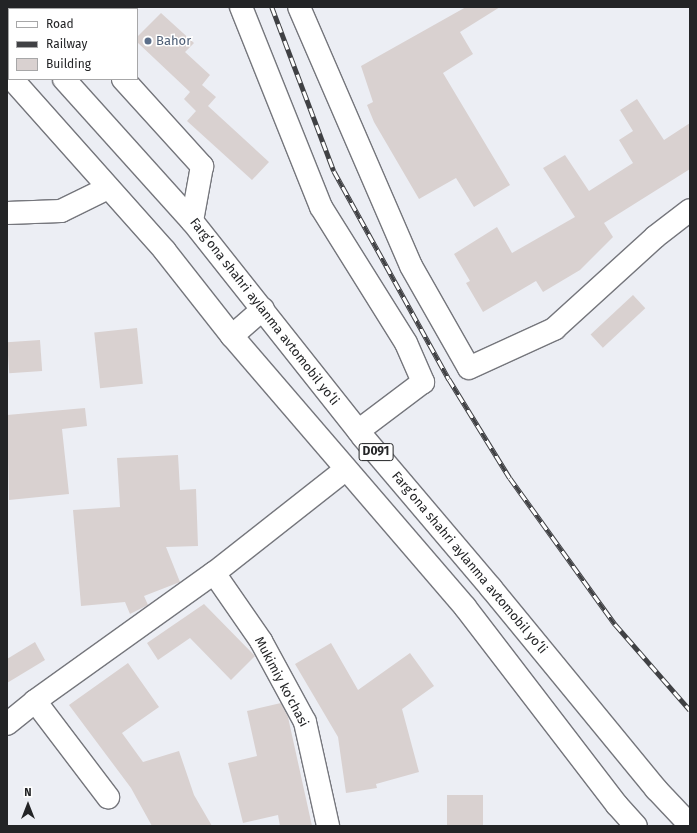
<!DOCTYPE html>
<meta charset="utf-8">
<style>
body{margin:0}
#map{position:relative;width:697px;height:833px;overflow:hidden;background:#eceef4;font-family:"Fira Sans",sans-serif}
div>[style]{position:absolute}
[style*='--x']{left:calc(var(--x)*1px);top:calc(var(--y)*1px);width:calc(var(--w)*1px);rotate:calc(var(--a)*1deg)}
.building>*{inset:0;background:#d9d1d0;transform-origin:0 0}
.roads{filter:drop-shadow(1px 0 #75767c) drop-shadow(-1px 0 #75767c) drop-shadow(0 1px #75767c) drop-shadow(0 -1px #75767c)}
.minor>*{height:22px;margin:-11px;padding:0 11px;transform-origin:11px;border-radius:11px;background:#fff}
.highway>*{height:22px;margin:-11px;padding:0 11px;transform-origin:11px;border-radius:11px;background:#fff}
.rail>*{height:4.5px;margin-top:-2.25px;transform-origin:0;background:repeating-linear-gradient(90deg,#fff 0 9px,#404144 0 18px);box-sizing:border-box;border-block:1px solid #404144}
.dots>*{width:11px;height:11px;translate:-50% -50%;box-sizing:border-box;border:2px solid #fff;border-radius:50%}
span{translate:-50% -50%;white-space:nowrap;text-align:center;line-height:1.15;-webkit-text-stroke:3px #fff;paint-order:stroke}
.shield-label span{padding:1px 3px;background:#fff;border:1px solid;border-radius:3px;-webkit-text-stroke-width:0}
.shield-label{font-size:12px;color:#232426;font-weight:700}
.service-label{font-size:13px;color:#4e5e75}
.left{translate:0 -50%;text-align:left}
.street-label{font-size:13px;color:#232426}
.frame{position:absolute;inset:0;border:8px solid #232426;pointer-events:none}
.legend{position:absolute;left:8px;top:8px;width:130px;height:72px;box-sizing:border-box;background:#fff;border:1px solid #a7a7a8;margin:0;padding:5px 7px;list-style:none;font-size:12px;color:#232426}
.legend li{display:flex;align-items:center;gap:8px;height:20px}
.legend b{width:20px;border:1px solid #a7a7a8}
.north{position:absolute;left:8px;top:785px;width:40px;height:40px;-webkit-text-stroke:3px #fff;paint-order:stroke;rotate:0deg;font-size:11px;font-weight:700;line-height:16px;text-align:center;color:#232426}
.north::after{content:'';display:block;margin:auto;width:14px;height:18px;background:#232426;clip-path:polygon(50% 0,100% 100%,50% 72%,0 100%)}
</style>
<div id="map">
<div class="building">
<i style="clip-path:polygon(466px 7px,500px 7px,460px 32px,473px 54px,443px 73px,510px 185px,474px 207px,456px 178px,419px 199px,374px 122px,367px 105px,373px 102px,361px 66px)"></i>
<i style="clip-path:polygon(161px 13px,194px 43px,185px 52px,210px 75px,202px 85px,216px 97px,208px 106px,269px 162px,252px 180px,187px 121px,196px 111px,184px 99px,190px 92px,137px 42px,137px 37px)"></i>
<i style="clip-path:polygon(637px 99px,664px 140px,690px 123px,690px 169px,604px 223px,613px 237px,580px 270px,543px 292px,536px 281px,483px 312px,466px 283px,470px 281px,454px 254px,497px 227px,512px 253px,575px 217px,543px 168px,565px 155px,589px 191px,633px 163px,619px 140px,633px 131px,620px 110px)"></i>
<i style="left:633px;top:295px;width:18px;height:58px;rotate:47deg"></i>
<i style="left:137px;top:328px;width:56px;height:43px;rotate:84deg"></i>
<i style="left:40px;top:340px;width:31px;height:33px;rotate:86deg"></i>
<i style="clip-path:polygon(85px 408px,87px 426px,62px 429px,69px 494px,9px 500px,7px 415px)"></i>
<i style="clip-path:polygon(178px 455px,180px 490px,196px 489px,198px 546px,166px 547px,180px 582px,144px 596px,148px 605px,130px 614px,125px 602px,81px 606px,73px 510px,120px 507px,117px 458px)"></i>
<i style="clip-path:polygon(204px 604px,255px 656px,231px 680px,190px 638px,158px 660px,147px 643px)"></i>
<i style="clip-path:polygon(35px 642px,45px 660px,7px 683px,7px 659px)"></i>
<i style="clip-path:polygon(331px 643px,358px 690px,410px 653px,434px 686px,402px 709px,419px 772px,376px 784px,377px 788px,346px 793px,338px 737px,295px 664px)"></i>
<i style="clip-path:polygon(128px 663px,159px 707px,122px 733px,143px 762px,179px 751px,194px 795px,212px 826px,152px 826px,131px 788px,69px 705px)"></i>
<i style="clip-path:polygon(281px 703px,288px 717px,312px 826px,280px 826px,278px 815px,243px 823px,228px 763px,257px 756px,247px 711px)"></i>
<i style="left:447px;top:795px;width:36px;height:31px"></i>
</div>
<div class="roads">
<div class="minor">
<i style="--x:241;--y:7;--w:215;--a:68.2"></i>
<i style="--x:321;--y:207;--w:160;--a:58"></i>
<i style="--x:406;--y:343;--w:43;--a:66.4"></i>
<i style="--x:423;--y:382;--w:81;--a:143"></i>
<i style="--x:299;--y:7;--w:282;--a:66.6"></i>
<i style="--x:411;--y:266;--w:117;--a:60.4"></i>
<i style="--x:469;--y:368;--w:94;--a:-24.6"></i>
<i style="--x:554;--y:329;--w:137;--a:-42.3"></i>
<i style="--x:655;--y:237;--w:44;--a:-37.6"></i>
<i style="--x:123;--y:79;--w:118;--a:47.8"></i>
<i style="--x:202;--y:166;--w:56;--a:100.3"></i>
<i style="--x:7;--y:213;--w:54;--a:-2.1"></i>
<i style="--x:61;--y:211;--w:52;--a:-26.1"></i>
<i style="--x:214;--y:573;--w:83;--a:55.3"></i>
<i style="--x:261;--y:641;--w:92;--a:61.5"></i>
<i style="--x:305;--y:722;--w:107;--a:77.5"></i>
<i style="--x:35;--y:701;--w:121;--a:52.8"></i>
<i style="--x:7;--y:724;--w:36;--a:-39"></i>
<i style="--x:35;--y:701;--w:220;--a:-35.6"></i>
<i style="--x:214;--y:573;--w:168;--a:-38.2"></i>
</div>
<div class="highway">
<i style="--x:7;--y:24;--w:3;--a:45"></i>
<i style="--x:12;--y:79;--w:230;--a:48.3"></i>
<i style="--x:165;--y:251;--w:108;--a:51.8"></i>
<i style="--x:232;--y:336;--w:357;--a:49.3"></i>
<i style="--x:465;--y:607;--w:250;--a:52.5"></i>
<i style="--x:617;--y:805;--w:28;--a:48"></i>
<i style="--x:64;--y:79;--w:191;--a:48"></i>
<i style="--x:192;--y:221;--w:275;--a:51.6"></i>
<i style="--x:363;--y:437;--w:198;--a:49.7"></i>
<i style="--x:491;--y:588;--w:260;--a:50.6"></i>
<i style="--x:656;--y:789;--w:50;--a:46.6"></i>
<i style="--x:232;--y:336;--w:41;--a:-41.1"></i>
</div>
</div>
<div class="rail">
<i style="--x:272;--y:7;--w:175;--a:69.3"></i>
<i style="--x:334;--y:171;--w:238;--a:61.1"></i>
<i style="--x:449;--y:379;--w:116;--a:58.4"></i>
<i style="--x:510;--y:478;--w:180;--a:54.3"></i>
<i style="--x:615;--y:624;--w:114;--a:48.9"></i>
</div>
<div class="dots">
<i style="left:148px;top:41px;background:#5c6f8a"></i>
</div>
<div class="shield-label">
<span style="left:376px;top:452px">D091</span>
</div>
<div class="service-label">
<span class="left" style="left:156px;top:41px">Bahor</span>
</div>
<div class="street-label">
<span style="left:264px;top:312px;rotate:52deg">Fargʻona shahri aylanma avtomobil yoʻli</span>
<span style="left:469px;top:563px;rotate:50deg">Fargʻona shahri aylanma avtomobil yoʻli</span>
<span style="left:281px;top:682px;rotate:62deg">Mukimiy ko'chasi</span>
</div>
<div class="frame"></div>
<ul class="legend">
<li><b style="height:5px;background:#fff"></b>Road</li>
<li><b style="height:5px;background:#404144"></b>Railway</li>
<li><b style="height:11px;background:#d9d1d0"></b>Building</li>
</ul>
<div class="north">N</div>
</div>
